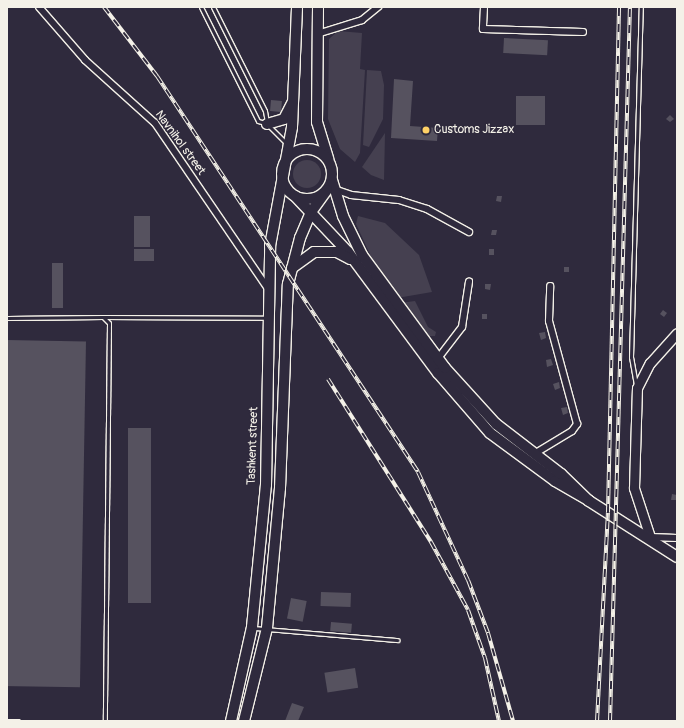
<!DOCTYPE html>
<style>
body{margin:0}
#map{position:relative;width:684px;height:728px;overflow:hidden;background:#2f2a3d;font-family:Pangolin,sans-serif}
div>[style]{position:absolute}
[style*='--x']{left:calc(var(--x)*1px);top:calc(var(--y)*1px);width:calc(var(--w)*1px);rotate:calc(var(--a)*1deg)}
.green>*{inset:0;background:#454050}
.round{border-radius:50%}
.building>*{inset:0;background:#56525f;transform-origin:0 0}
.roads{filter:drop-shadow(1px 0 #f4f1e8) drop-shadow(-1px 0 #f4f1e8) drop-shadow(0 1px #f4f1e8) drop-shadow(0 -1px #f4f1e8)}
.lane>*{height:3px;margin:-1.5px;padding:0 1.5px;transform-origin:1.5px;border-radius:1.5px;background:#2f2a3d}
.street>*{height:6px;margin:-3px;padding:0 3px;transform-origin:3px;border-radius:3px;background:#2f2a3d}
.secondary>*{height:9px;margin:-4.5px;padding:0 4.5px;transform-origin:4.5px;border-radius:4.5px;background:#2f2a3d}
.primary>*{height:10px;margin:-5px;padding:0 5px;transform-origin:5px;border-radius:5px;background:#2f2a3d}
.primary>.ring{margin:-5px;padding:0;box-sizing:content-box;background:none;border:10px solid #2f2a3d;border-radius:50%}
.rail>*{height:4px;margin-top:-2px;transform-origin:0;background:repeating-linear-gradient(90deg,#2f2a3d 0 8px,#f4f1e8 0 16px);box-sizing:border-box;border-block:1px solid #f4f1e8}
.dots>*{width:11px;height:11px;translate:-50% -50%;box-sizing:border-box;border:2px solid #2f2a3d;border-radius:50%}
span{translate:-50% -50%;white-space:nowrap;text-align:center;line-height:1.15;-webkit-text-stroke:3px #2f2a3d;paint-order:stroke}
.poi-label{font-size:12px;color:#f4f1e8}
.left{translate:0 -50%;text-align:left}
.street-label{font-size:12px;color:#f4f1e8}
.frame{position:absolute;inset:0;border:8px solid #f4f1e8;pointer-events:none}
</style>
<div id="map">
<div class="green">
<i style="clip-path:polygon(338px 31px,362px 33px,360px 69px,365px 70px,360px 153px,355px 162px,340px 149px,328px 119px,329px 39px)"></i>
<i style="clip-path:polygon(367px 70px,381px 71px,384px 85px,383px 119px,369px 147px,363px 145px)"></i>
<i style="clip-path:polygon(385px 133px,384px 180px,371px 175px,362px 167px)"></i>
<i class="round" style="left:293px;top:160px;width:28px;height:28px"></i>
<i style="clip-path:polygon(358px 216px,385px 223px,419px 255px,432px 292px,397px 298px,373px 261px,356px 224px)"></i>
<i style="clip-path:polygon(415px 301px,428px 327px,436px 332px,435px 336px,427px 336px,400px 303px)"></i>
</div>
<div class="building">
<i style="left:504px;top:38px;width:44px;height:15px;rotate:3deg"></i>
<i style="clip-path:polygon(394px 79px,413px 81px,410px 126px,438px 128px,437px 141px,391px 138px)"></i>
<i style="left:516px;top:96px;width:29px;height:29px"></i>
<i style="left:271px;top:100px;width:11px;height:11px;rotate:5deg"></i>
<i style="clip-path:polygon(670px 115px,674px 119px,670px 122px,666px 119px)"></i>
<i style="clip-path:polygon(497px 196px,502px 196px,501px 202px,496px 201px)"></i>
<i style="left:134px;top:216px;width:16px;height:31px"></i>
<i style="clip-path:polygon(492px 230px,497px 230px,496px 235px,491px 235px)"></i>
<i style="left:134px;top:249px;width:20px;height:12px"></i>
<i style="left:489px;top:249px;width:5px;height:6px"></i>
<i style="left:52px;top:263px;width:11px;height:45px"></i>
<i style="left:564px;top:267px;width:5px;height:5px"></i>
<i style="clip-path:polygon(485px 284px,491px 284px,490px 290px,485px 289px)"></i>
<i style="left:663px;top:310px;width:5px;height:5px;rotate:37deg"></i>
<i style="left:482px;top:314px;width:5px;height:5px"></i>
<i style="clip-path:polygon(545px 332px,546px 338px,541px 340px,539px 333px)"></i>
<i style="left:7px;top:340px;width:79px;height:346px;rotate:1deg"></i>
<i style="clip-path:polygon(551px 359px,553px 365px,547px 367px,546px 360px)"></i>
<i style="clip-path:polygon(559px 382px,560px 388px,555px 390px,553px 384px)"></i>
<i style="clip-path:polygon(567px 407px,568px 413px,563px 415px,561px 408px)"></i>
<i style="left:128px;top:428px;width:23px;height:175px"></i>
<i style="clip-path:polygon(672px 494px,677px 495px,677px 500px,671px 500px)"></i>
<i style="left:321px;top:592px;width:30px;height:14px;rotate:2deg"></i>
<i style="left:291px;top:598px;width:16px;height:21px;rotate:11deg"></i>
<i style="left:331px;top:622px;width:21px;height:9px;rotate:5deg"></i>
<i style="left:355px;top:668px;width:20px;height:31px;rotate:81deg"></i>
<i style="clip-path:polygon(292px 703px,304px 707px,298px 721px,285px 721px)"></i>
</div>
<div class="roads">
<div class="lane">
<i style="--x:201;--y:7;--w:127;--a:63.4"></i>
<i style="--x:258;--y:121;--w:7;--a:16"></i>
<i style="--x:213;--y:7;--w:116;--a:63.4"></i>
<i style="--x:265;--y:111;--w:11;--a:80"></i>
<i style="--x:269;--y:126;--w:37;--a:45"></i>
<i style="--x:103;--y:317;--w:165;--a:0.3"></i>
<i style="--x:7;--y:318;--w:96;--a:-0.6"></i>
<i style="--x:103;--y:317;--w:8;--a:45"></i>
<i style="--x:109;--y:323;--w:398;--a:90.6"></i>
<i style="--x:636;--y:385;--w:28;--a:-100"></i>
<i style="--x:631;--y:357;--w:350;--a:-88.4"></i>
<i style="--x:254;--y:628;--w:144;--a:4.8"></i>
<i style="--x:7;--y:721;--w:11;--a:0"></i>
</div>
<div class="street">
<i style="--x:39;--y:7;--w:70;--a:49"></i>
<i style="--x:85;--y:60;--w:94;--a:42"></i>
<i style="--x:155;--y:123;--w:202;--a:55.7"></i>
<i style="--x:484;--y:7;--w:22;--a:93"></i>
<i style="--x:483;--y:29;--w:100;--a:1.7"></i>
<i style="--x:317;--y:34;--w:47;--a:-17.3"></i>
<i style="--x:362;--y:20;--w:21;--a:-39"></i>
<i style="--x:334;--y:189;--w:18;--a:19"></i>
<i style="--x:351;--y:195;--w:48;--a:5.9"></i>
<i style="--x:399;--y:200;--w:29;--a:18"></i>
<i style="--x:427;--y:209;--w:48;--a:28.7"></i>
<i style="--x:436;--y:361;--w:43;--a:-52.6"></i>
<i style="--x:462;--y:327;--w:46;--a:-81.2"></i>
<i style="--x:534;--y:454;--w:44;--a:-31.2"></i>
<i style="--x:572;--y:431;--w:9;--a:-54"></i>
<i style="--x:577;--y:424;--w:107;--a:-105.2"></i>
<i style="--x:549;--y:321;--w:35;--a:-88"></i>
<i style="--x:650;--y:537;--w:27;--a:2"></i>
</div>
<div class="secondary">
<i style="--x:650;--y:537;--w:52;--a:-108.1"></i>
<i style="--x:634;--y:488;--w:100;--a:-88.3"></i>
<i style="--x:637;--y:388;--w:28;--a:-63"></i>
<i style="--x:650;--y:363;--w:40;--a:-48"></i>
</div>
<div class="primary">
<i style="--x:318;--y:7;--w:115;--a:90.5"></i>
<i style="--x:317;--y:122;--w:39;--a:73"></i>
<i style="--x:267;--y:124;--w:18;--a:-16"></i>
<i style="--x:284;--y:119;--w:18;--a:-63"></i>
<i class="ring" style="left:282px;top:149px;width:40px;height:40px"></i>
<i style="--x:295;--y:196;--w:77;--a:46.6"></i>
<i style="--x:348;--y:252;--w:151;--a:53.4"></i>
<i style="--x:438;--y:373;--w:79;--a:49.1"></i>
<i style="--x:490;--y:433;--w:81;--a:36.4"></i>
<i style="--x:555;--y:481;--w:39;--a:30"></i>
<i style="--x:589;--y:501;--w:39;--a:-136"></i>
<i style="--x:561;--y:474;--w:82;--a:-142.4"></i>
<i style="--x:496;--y:424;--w:76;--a:-132.3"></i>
<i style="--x:445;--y:368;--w:140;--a:-126.3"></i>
<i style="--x:362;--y:255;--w:43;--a:-116"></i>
<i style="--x:343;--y:216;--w:38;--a:-107"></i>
<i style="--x:292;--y:268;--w:27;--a:-36"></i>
<i style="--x:314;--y:252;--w:23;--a:0"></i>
<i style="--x:337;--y:252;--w:15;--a:28"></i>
<i style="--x:589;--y:501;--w:104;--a:32.5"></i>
<i style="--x:231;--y:721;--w:96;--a:-77.4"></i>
<i style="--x:252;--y:627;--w:143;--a:-84.4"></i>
<i style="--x:266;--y:485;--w:239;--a:-89"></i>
<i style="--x:270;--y:246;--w:121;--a:-79.5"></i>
<i style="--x:292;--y:127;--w:120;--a:-87.6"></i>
<i style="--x:244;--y:721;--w:96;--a:-76.1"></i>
<i style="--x:267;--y:628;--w:141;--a:-84.7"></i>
<i style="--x:280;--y:488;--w:204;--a:-87.8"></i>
<i style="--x:288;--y:284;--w:48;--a:-75.4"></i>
<i style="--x:300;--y:238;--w:28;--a:-67"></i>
<i style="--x:311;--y:212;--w:27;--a:-54"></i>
</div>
</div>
<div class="rail">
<i style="--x:104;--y:7;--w:87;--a:52.5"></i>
<i style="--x:157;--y:76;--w:474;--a:56.6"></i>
<i style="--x:418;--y:472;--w:119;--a:65.2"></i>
<i style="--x:468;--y:580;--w:57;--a:69.3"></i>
<i style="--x:488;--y:633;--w:91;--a:74.1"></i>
<i style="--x:328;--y:379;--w:193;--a:57.7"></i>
<i style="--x:431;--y:542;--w:77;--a:61.4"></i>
<i style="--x:468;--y:610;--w:51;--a:70.5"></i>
<i style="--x:485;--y:658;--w:65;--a:77.5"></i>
<i style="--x:597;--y:721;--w:209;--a:-87"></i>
<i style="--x:608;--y:512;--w:505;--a:-88.75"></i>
<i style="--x:610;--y:721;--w:714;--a:-88.4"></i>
</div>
<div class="dots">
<i style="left:426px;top:130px;background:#ffd166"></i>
</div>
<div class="poi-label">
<span class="left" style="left:434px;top:130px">Customs Jizzax</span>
</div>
<div class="street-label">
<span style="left:180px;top:143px;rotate:54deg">Navnihol street</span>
<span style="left:253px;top:446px;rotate:-88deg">Tashkent street</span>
</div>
<div class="frame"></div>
</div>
